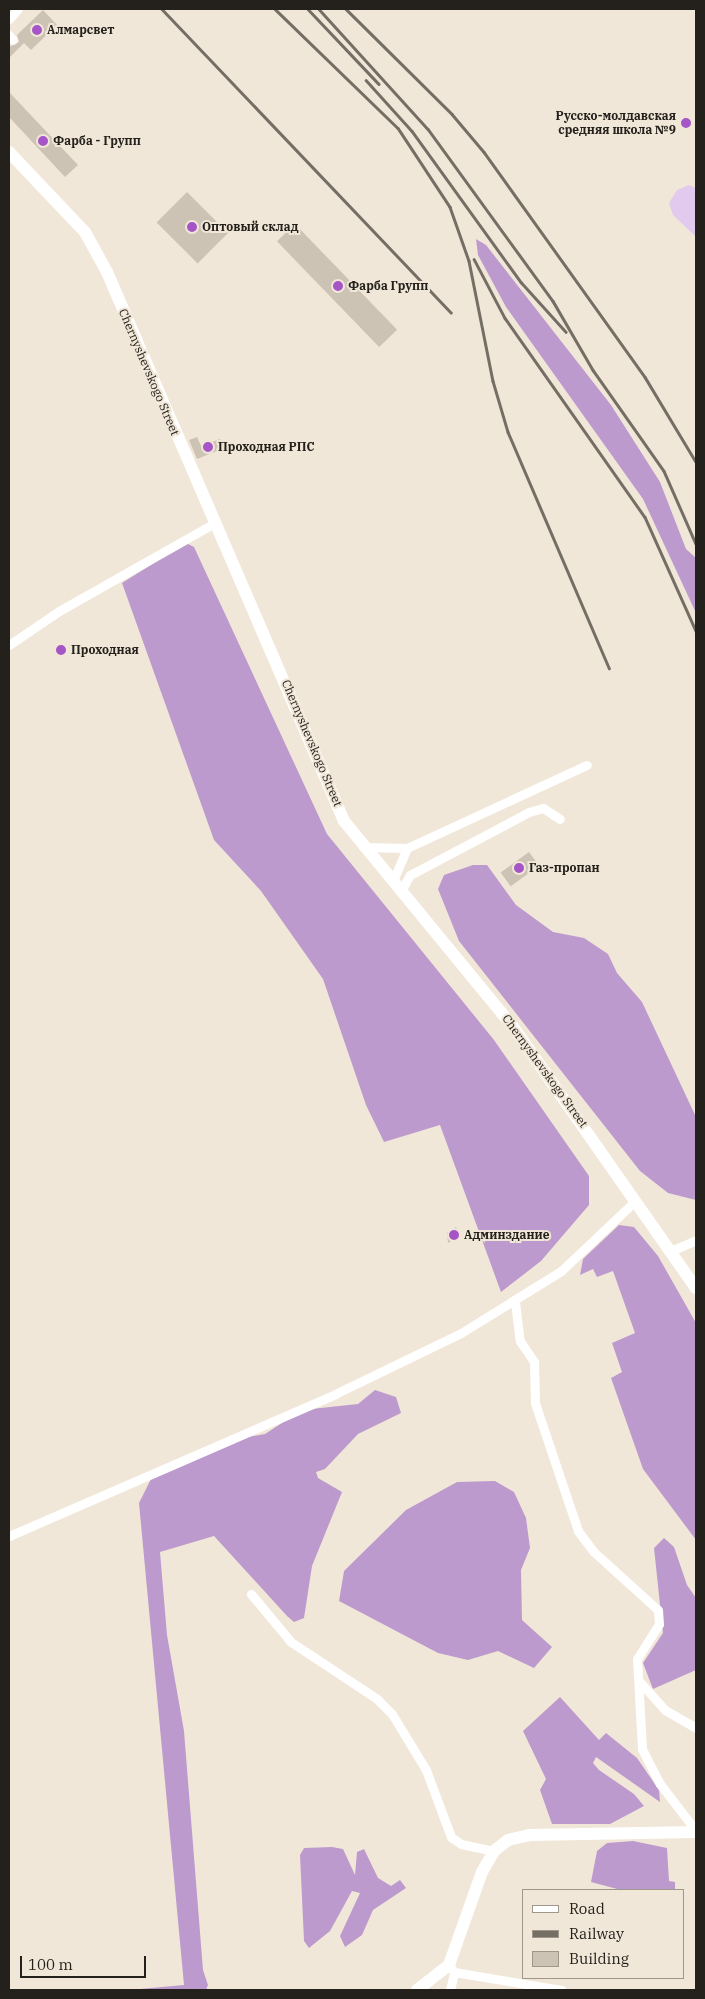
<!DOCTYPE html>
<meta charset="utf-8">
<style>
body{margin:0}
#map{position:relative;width:705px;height:1999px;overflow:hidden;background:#f1e7d8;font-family:"IBM Plex Serif",serif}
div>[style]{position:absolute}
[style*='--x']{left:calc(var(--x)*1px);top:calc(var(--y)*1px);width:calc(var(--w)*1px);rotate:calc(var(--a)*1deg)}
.green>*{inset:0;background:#e2caee}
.forest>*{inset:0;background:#bc9acd}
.building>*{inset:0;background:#cdc3b5;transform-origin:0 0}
.street>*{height:9px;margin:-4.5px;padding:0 4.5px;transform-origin:4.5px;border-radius:4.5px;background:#fff}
.secondary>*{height:12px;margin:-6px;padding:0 6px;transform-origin:6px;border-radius:6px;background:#fff}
.rail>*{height:2.5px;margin:-1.25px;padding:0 1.25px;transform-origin:1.25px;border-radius:1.25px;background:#746e65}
.dots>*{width:14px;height:14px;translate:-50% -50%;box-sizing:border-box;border:2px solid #f1e7d8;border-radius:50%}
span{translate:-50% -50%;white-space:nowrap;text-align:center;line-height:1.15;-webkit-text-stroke:4px #f1e7d8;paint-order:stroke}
.poi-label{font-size:12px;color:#24201b;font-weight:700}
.left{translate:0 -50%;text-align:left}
.right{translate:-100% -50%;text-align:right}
.street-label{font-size:12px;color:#24201b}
.frame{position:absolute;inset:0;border:10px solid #24201b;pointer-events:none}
.legend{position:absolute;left:522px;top:1889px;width:162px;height:90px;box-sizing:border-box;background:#f1e7d8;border:1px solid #9f978c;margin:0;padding:6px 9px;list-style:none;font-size:15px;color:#24201b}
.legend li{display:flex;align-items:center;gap:10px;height:25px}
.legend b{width:25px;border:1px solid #9f978c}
.scale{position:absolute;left:20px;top:1956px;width:126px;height:22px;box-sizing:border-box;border:2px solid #24201b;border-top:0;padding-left:6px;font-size:15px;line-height:18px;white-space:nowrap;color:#24201b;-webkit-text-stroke:4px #f1e7d8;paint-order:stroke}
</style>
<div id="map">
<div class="green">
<i style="clip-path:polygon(689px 185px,696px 188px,696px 237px,673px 215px,669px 203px,677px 190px)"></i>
</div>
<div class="forest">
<i style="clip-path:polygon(476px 239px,486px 245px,611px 405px,660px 482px,686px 549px,696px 558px,696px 613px,643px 499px,506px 307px,478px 255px)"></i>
<i style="clip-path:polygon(186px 543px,194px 547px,327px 834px,494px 1040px,589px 1176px,589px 1205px,541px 1261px,501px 1292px,440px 1125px,384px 1142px,366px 1105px,323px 979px,261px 891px,214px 840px,122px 583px)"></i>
<i style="clip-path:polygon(473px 865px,487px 865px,516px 905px,553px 932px,584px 938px,608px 954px,617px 973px,642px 1002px,696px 1117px,696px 1200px,668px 1193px,640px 1171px,459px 941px,438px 889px,444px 875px)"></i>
<i style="clip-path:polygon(619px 1225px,634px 1227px,658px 1256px,696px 1323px,696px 1540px,643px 1469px,611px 1378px,622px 1372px,612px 1343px,635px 1333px,613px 1271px,597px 1277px,593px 1269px,580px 1275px,583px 1259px)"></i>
<i style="clip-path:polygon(375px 1390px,396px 1397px,401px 1413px,358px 1434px,325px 1469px,316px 1472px,318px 1478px,342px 1492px,312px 1566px,304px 1618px,294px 1622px,287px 1616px,214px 1536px,160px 1552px,167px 1635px,184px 1731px,203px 1970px,208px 1985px,206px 1990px,129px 1990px,184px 1985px,139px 1503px,153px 1475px,226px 1441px,265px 1434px,302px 1410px,358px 1404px)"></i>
<i style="clip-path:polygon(495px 1481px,514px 1492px,526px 1518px,530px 1548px,521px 1570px,522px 1620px,552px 1647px,534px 1668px,498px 1651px,468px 1660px,438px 1653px,339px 1601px,344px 1571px,406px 1510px,457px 1482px)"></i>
<i style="clip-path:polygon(664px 1538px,674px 1547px,687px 1585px,696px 1598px,696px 1670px,653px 1689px,643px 1663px,663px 1633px,654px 1548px)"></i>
<i style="clip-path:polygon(560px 1697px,599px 1740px,606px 1733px,637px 1758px,659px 1790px,660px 1802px,596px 1757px,593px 1763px,599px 1770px,634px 1794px,644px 1806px,610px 1824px,552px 1824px,540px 1790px,546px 1779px,523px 1731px)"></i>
<i style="clip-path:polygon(633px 1841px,667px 1848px,669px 1881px,675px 1882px,675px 1890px,621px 1890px,591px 1882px,597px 1851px,607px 1843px)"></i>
<i style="clip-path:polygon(332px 1847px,343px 1849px,355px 1875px,357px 1852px,364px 1849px,378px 1878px,391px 1886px,400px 1880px,406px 1888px,373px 1910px,362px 1935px,345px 1947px,340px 1936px,360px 1893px,352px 1891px,330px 1931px,309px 1948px,304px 1941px,300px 1855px,304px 1848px)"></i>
</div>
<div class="building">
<i style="clip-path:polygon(43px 10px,57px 25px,31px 50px,24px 43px,9px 58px,9px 47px,19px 42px,17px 35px)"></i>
<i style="clip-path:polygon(9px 92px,78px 165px,65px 177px,9px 117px)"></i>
<i style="left:187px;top:192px;width:58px;height:43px;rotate:45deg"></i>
<i style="left:295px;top:224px;width:147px;height:25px;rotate:46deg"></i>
<i style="clip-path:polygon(197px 437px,201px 446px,220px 439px,224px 448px,197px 459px,189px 440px)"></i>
<i style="left:529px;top:852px;width:17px;height:35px;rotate:54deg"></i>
<i style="clip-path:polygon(456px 1227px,460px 1235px,448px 1243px,447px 1232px)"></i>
</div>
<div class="street">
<i style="--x:9;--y:19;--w:13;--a:-48"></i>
<i style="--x:9;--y:35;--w:6;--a:51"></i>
<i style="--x:9;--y:645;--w:60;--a:-34.2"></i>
<i style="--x:59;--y:611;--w:177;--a:-29.5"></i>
<i style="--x:363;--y:847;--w:44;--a:1.3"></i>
<i style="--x:407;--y:848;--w:198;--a:-24.8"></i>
<i style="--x:393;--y:881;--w:36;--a:-67"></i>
<i style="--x:401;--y:891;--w:18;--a:-61"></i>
<i style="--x:410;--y:875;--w:135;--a:-27.9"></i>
<i style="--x:529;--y:812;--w:15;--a:-16"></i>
<i style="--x:543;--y:808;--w:20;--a:33"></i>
<i style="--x:673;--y:1250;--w:25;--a:-23"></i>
<i style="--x:515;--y:1302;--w:39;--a:83"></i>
<i style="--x:520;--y:1341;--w:25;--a:56"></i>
<i style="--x:534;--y:1362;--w:41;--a:88.6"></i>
<i style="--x:535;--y:1403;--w:135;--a:71.4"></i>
<i style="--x:578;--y:1531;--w:26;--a:53"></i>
<i style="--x:594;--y:1552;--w:86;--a:42.2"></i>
<i style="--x:658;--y:1610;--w:14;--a:86"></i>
<i style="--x:659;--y:1624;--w:41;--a:122.2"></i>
<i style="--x:637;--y:1659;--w:90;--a:86.8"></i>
<i style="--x:642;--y:1749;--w:39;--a:63"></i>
<i style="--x:660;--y:1784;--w:59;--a:52.5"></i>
<i style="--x:9;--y:1536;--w:356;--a:-23.5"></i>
<i style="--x:335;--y:1394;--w:140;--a:-25.8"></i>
<i style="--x:461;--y:1333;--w:118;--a:-31.8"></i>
<i style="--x:561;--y:1271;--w:103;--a:-43.4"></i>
<i style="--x:251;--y:1594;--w:62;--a:50.2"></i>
<i style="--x:291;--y:1642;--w:103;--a:33.5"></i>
<i style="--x:377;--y:1699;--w:21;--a:45"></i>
<i style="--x:392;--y:1714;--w:66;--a:58.7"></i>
<i style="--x:426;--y:1770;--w:72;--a:69.5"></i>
<i style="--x:451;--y:1837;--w:12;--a:35"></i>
<i style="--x:461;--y:1844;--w:34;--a:12"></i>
<i style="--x:639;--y:1681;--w:39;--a:48"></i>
<i style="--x:665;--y:1710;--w:36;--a:30"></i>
<i style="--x:449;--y:1965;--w:9;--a:54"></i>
<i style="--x:454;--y:1972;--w:109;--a:9.5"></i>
<i style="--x:450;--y:1990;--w:18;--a:-77"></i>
</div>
<div class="secondary">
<i style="--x:9;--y:152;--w:110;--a:46.5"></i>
<i style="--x:85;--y:232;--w:46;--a:61.2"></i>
<i style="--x:107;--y:272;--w:598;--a:66.65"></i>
<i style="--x:344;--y:821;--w:263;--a:50.6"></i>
<i style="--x:511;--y:1024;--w:322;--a:55"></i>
<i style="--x:417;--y:1990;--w:41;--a:-38"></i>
<i style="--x:449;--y:1965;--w:99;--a:-70.5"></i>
<i style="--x:482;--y:1872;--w:24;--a:-60"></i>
<i style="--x:494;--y:1851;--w:18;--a:-38"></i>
<i style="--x:508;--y:1840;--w:22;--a:-13"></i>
<i style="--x:529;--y:1835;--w:167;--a:-1"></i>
</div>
<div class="rail">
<i style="--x:162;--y:9;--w:419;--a:46.4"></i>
<i style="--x:275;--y:9;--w:171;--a:44.1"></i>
<i style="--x:398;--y:128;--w:95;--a:56.6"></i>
<i style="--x:450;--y:207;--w:57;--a:70.6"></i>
<i style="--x:469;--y:261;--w:122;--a:78.7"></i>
<i style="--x:493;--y:381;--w:53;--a:73.6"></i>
<i style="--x:508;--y:432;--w:257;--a:66.8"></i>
<i style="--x:308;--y:9;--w:103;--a:46.6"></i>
<i style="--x:319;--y:9;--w:162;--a:47.8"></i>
<i style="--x:428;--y:129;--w:213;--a:54"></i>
<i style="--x:553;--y:301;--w:80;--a:59.9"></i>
<i style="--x:593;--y:370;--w:123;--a:54.9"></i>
<i style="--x:664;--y:471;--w:80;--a:66.3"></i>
<i style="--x:346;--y:9;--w:149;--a:44.7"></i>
<i style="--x:452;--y:114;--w:50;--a:49.9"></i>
<i style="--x:484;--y:152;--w:277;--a:54.4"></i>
<i style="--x:645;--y:377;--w:99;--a:59"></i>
<i style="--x:366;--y:80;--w:69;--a:48"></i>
<i style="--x:412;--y:131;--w:186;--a:54.2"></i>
<i style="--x:521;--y:282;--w:67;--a:48"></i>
<i style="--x:474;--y:259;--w:67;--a:62.3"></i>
<i style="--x:505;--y:318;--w:243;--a:54.9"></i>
<i style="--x:645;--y:517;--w:125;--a:65.9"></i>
</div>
<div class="dots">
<i style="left:37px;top:30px;background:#a555c6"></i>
<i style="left:686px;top:123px;background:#a555c6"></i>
<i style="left:43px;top:141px;background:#a555c6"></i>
<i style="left:192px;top:227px;background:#a555c6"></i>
<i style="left:338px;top:286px;background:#a555c6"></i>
<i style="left:208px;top:447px;background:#a555c6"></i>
<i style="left:61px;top:650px;background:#a555c6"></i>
<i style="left:519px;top:868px;background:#a555c6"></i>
<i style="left:454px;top:1235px;background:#a555c6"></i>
</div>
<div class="poi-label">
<span class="left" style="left:47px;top:30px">Алмарсвет</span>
<span class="right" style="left:676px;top:123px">Русско-молдавская<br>средняя школа №9</span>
<span class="left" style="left:53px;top:141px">Фарба - Групп</span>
<span class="left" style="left:202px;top:227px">Оптовый склад</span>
<span class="left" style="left:348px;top:286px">Фарба Групп</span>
<span class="left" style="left:218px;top:447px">Проходная РПС</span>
<span class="left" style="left:71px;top:650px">Проходная</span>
<span class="left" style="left:529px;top:868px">Газ-пропан</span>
<span class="left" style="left:464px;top:1235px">Админздание</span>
</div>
<div class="street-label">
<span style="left:149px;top:372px;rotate:67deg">Chernyshevskogo Street</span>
<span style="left:312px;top:743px;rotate:67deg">Chernyshevskogo Street</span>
<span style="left:545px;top:1071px;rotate:54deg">Chernyshevskogo Street</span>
</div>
<div class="frame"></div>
<ul class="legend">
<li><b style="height:6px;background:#fff"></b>Road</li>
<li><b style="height:6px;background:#746e65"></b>Railway</li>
<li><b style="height:14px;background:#cdc3b5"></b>Building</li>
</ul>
<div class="scale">100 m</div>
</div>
